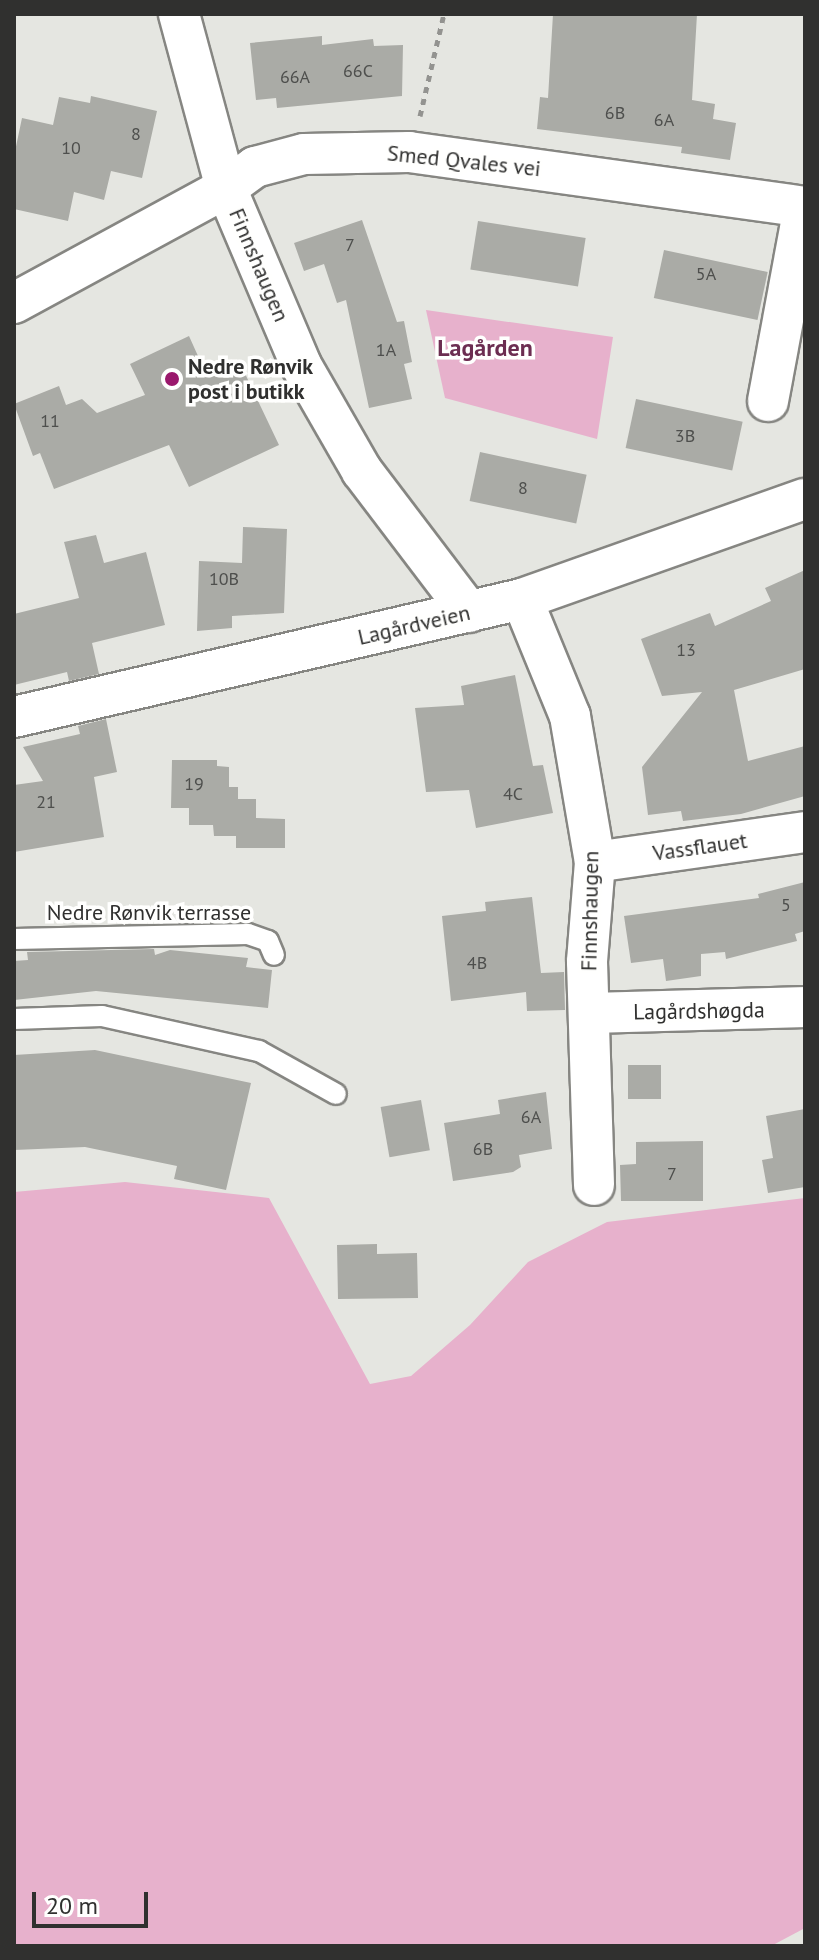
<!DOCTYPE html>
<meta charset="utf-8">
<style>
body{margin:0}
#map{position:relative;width:819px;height:1960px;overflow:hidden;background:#e5e6e1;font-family:"PT Sans",sans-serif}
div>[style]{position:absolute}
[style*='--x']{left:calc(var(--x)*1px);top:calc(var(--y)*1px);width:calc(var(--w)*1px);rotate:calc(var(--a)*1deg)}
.green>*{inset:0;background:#e7b1cc}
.building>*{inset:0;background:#aaaba6;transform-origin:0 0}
.path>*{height:5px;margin-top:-2.5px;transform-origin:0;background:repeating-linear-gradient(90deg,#939390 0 6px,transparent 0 12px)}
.roads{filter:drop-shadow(2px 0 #868682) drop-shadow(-2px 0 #868682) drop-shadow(0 2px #868682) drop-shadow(0 -2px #868682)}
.lane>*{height:20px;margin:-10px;padding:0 10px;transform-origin:10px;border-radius:10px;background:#fff}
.street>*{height:40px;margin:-20px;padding:0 20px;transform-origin:20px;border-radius:20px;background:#fff}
.dots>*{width:22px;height:22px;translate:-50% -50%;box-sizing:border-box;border:4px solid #fffffe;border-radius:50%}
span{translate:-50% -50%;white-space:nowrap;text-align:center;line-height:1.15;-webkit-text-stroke:7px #fffffe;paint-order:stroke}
.number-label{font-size:18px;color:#4e4f4d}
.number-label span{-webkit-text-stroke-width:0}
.street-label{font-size:22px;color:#30302f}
.poi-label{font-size:22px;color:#30302f;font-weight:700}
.left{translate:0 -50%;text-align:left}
.neighbourhood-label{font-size:24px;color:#6c2d51;font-weight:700}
.frame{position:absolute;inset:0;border:16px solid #30302f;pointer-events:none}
.scale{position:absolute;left:32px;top:1892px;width:116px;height:36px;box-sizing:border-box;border:4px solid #30302f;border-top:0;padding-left:10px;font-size:24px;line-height:28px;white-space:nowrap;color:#30302f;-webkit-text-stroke:6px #fffffe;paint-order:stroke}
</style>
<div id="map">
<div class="green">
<i style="clip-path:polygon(426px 310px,613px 337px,597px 439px,445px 398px)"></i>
<i style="clip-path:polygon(125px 1182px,269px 1198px,370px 1384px,411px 1376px,470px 1325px,528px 1262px,607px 1222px,805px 1198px,805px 1928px,773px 1945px,748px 1946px,14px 1946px,14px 1192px)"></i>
</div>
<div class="building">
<i style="clip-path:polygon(553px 14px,697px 14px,692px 100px,715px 104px,713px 119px,736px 123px,730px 160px,681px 153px,682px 147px,537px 129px,540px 97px,548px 98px)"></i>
<i style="clip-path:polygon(322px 36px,322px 45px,373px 39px,374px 46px,403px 45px,402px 96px,277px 108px,276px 98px,256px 100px,250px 43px)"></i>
<i style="clip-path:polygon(91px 96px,157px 111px,142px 178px,111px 171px,104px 200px,74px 192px,68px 221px,14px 209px,14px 156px,22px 118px,53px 125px,59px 97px,90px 103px)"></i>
<i style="clip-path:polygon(362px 220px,397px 322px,404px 321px,412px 362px,404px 364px,412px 399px,369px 408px,346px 300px,337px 303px,324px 264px,304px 271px,294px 243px)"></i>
<i style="left:478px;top:221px;width:109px;height:49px;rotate:9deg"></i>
<i style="left:664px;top:250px;width:106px;height:49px;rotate:12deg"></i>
<i style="clip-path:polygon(189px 336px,207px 376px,239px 361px,279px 445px,189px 487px,169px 445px,54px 489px,40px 453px,33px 456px,14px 404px,59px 386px,66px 405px,82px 399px,97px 413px,145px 395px,130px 364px)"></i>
<i style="left:636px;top:399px;width:109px;height:50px;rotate:12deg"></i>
<i style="left:480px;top:452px;width:109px;height:50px;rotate:12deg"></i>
<i style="clip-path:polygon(243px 527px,287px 529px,284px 613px,232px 616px,232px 628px,197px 631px,199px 561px,242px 563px)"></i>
<i style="clip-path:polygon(96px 535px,104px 563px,146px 552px,165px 625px,92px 643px,99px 674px,69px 681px,67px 672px,14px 685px,14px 614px,79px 598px,64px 542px)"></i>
<i style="clip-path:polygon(805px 570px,805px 669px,734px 690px,748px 761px,805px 746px,805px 796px,741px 814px,683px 821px,681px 811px,648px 815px,642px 767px,702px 692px,662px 696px,641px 639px,710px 613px,715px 626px,771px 601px,765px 588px)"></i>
<i style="clip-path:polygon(515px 675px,533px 766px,543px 765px,553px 813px,476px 828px,469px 790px,426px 792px,415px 708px,464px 705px,461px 686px)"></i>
<i style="clip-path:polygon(106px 719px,117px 772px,94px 777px,104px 837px,14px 852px,14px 785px,43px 781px,23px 747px,80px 734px,78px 726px)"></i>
<i style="clip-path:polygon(172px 760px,217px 760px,217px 766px,229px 767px,229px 787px,238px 787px,238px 799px,256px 799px,256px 818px,285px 819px,285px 848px,236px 848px,236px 836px,214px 836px,213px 825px,189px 825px,189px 808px,171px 808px)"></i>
<i style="clip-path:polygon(805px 882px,805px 931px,795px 934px,797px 941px,726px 959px,725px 952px,701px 954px,701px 976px,666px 981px,663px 959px,631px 963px,624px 916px,759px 898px,758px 894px)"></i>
<i style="clip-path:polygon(532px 897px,541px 973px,564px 972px,565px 1010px,527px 1011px,526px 992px,451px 1001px,442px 916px,486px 911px,485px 902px)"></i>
<i style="clip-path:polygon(154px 949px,155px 955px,170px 950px,248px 958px,246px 967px,272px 970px,268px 1008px,96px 991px,14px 1000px,14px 961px,28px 960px,27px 952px)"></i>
<i style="clip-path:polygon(95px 1050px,251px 1083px,226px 1190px,174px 1179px,177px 1166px,85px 1147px,14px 1150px,14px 1055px)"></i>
<i style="left:628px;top:1065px;width:33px;height:34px"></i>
<i style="clip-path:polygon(546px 1092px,552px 1149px,519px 1155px,521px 1167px,513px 1172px,453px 1181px,444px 1123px,500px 1114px,498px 1100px)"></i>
<i style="left:421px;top:1100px;width:51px;height:41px;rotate:80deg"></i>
<i style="clip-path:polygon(805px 1109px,805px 1187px,768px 1193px,762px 1160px,773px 1158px,766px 1116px)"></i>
<i style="clip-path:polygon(703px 1141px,703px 1201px,621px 1201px,620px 1165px,636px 1164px,636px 1142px)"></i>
<i style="clip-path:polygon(377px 1244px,377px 1254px,417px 1253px,418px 1298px,338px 1299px,337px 1245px)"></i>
</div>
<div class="path">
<i style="--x:420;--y:116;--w:105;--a:-76.8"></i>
</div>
<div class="roads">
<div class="lane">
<i style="--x:14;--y:939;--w:234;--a:-1.2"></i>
<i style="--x:248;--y:934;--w:21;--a:19"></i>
<i style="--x:268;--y:941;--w:15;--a:67"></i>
<i style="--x:14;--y:1019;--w:88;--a:-2"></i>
<i style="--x:102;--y:1016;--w:161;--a:12.6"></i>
<i style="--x:259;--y:1051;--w:88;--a:29.2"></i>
</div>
<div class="street">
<i style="--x:179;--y:14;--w:180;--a:74.9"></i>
<i style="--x:226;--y:188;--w:192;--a:67"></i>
<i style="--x:301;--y:365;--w:122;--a:60.1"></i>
<i style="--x:362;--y:471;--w:177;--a:52.8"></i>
<i style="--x:14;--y:303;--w:241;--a:-28.5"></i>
<i style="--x:226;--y:188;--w:36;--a:-36"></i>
<i style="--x:255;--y:167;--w:51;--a:-14.9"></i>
<i style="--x:304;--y:154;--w:105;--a:-1.1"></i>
<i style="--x:409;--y:152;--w:400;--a:7.9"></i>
<i style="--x:768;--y:401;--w:197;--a:-79.5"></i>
<i style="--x:522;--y:599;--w:126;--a:67.7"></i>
<i style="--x:570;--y:716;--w:148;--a:80.3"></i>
<i style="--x:595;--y:862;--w:100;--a:94.6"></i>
<i style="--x:587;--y:962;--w:223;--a:88.2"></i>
<i style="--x:14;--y:717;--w:522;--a:-13.08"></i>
<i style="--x:522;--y:599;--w:300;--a:-19.5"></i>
<i style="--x:595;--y:862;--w:212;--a:-8.1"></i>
<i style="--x:593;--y:1013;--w:212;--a:-1.6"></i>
</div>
</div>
<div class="dots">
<i style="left:172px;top:379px;background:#9a186c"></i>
</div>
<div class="number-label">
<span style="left:358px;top:71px">66C</span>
<span style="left:295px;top:77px">66A</span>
<span style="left:615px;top:113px">6B</span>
<span style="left:664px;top:120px">6A</span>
<span style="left:136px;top:134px">8</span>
<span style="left:71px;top:148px">10</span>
<span style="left:350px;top:245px">7</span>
<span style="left:706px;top:274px">5A</span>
<span style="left:386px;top:350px">1A</span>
<span style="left:50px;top:421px">11</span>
<span style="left:685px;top:436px">3B</span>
<span style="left:523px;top:488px">8</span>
<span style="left:224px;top:579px">10B</span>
<span style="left:686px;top:650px">13</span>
<span style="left:194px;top:784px">19</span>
<span style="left:513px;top:794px">4C</span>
<span style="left:46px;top:802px">21</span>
<span style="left:786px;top:905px">5</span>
<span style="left:477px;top:963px">4B</span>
<span style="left:531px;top:1117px">6A</span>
<span style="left:483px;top:1149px">6B</span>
<span style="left:672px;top:1174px">7</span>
</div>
<div class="street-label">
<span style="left:464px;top:161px;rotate:6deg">Smed Qvales vei</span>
<span style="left:259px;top:265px;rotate:67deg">Finnshaugen</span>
<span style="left:414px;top:625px;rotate:-13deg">Lagårdveien</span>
<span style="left:700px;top:847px;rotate:-8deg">Vassflauet</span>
<span style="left:590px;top:911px;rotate:-89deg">Finnshaugen</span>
<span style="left:149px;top:913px">Nedre Rønvik terrasse</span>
<span style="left:699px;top:1011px;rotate:-1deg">Lagårdshøgda</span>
</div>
<div class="poi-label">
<span class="left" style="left:188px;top:379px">Nedre Rønvik<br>post i butikk</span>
</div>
<div class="neighbourhood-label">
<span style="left:485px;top:348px">Lagården</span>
</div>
<div class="frame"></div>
<div class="scale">20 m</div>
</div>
